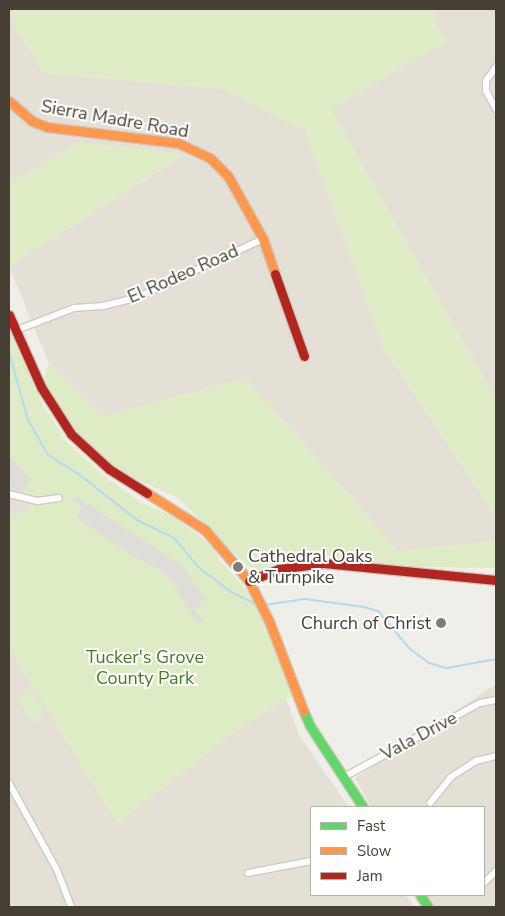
<!DOCTYPE html>
<style>
body{margin:0}
#map{position:relative;width:505px;height:916px;overflow:hidden;background:#f0eee8;font-family:"Nunito Sans",sans-serif}
div>[style]{position:absolute}
[style*='--x']{left:calc(var(--x)*1px);top:calc(var(--y)*1px);width:calc(var(--w)*1px);rotate:calc(var(--a)*1deg)}
.residential>*{inset:0;background:#e5e0d5}
.green>*{inset:0;background:#ddecc5}
.parking>*{inset:0;background:#dfddd8}
.stream>*{height:2px;margin:-1px;padding:0 1px;transform-origin:1px;border-radius:1px;background:#b4daf2}
.roads{filter:drop-shadow(1px 0 #cdcac4) drop-shadow(-1px 0 #cdcac4) drop-shadow(0 1px #cdcac4) drop-shadow(0 -1px #cdcac4)}
.street>*{height:6px;margin:-3px;padding:0 3px;transform-origin:3px;border-radius:3px;background:#fdfcfc}
.fast>*{height:9px;margin:-4.5px;padding:0 4.5px;transform-origin:4.5px;border-radius:4.5px;background:#63d668}
.slow>*{height:9px;margin:-4.5px;padding:0 4.5px;transform-origin:4.5px;border-radius:4.5px;background:#ff974d}
.jam>*{height:9px;margin:-4.5px;padding:0 4.5px;transform-origin:4.5px;border-radius:4.5px;background:#b3261e}
.dots>*{width:14px;height:14px;translate:-50% -50%;box-sizing:border-box;border:2px solid #fff;border-radius:50%}
span{translate:-50% -50%;white-space:nowrap;text-align:center;line-height:1.15;-webkit-text-stroke:4px #fff;paint-order:stroke}
.street-label{font-size:18px;color:#463f33}
.poi-label{font-size:18px;color:#463f33}
.left{translate:0 -50%;text-align:left}
.right{translate:-100% -50%;text-align:right}
.park-label{font-size:18px;color:#457c22}
.frame{position:absolute;inset:0;border:10px solid #463f33;pointer-events:none}
.legend{position:absolute;left:310px;top:806px;width:175px;height:90px;box-sizing:border-box;background:#fff;border:1px solid #b5b2ad;margin:0;padding:6px 9px;list-style:none;font-size:15px;color:#463f33}
.legend li{display:flex;align-items:center;gap:10px;height:25px}
.legend b{width:25px;border:1px solid #b5b2ad}
</style>
<div id="map">
<div class="residential">
<i style="clip-path:polygon(435px 9px,496px 9px,496px 399px,330px 109px,447px 41px,433px 21px)"></i>
<i style="clip-path:polygon(9px 15px,43px 73px,223px 89px,305px 131px,385px 351px,496px 517px,496px 541px,398px 551px,246px 378px,102px 417px,49px 364px,9px 266px,184px 155px,81px 142px,9px 183px)"></i>
<i style="clip-path:polygon(9px 477px,73px 520px,253px 603px,299px 735px,349px 807px,311px 807px,311px 895px,406px 895px,414px 907px,9px 907px)"></i>
<i style="clip-path:polygon(496px 684px,496px 907px,434px 907px,426px 895px,484px 895px,484px 807px,371px 807px,355px 778px)"></i>
</div>
<div class="green">
<i style="clip-path:polygon(9px 9px,435px 9px,433px 21px,447px 41px,331px 109px,496px 399px,496px 517px,385px 351px,305px 131px,222px 89px,43px 73px,9px 15px)"></i>
<i style="clip-path:polygon(81px 142px,185px 154px,9px 266px,9px 183px)"></i>
<i style="clip-path:polygon(9px 329px,43px 405px,66px 441px,104px 476px,140px 502px,170px 515px,196px 533px,217px 552px,219px 562px,222px 562px,258px 604px,292px 696px,240px 728px,117px 824px,9px 648px,9px 520px,30px 505px,9px 481px)"></i>
<i style="clip-path:polygon(49px 364px,102px 417px,246px 378px,398px 551px,496px 541px,496px 568px,360px 566px,304px 549px,258px 571px,246px 565px,179px 498px,104px 465px,41px 387px)"></i>
<i style="clip-path:polygon(27px 689px,31px 690px,44px 713px,35px 722px,31px 721px,18px 699px)"></i>
</div>
<div class="parking">
<i style="clip-path:polygon(9px 449px,11px 458px,31px 479px,21px 495px,9px 486px)"></i>
<i style="clip-path:polygon(76px 496px,181px 565px,206px 599px,194px 609px,204px 619px,197px 625px,173px 583px,159px 569px,129px 554px,76px 517px,82px 507px,73px 500px)"></i>
</div>
<div class="stream">
<i style="--x:9;--y:352;--w:71;--a:74.4"></i>
<i style="--x:28;--y:420;--w:40;--a:60.3"></i>
<i style="--x:48;--y:455;--w:38;--a:32"></i>
<i style="--x:80;--y:475;--w:73;--a:38.3"></i>
<i style="--x:137;--y:520;--w:41;--a:25.9"></i>
<i style="--x:174;--y:538;--w:38;--a:50"></i>
<i style="--x:198;--y:567;--w:41;--a:37.1"></i>
<i style="--x:231;--y:592;--w:28;--a:26"></i>
<i style="--x:265;--y:605;--w:40;--a:-8.5"></i>
<i style="--x:305;--y:599;--w:60;--a:7.7"></i>
<i style="--x:364;--y:607;--w:15;--a:16"></i>
<i style="--x:378;--y:611;--w:50;--a:49.9"></i>
<i style="--x:410;--y:649;--w:24;--a:36"></i>
<i style="--x:429;--y:663;--w:19;--a:16"></i>
<i style="--x:447;--y:668;--w:50;--a:-10.4"></i>
</div>
<div class="roads">
<div class="street">
<i style="--x:496;--y:67;--w:17;--a:126"></i>
<i style="--x:486;--y:81;--w:10;--a:90"></i>
<i style="--x:486;--y:91;--w:21;--a:61"></i>
<i style="--x:17;--y:330;--w:61;--a:-21.1"></i>
<i style="--x:74;--y:308;--w:29;--a:-4"></i>
<i style="--x:103;--y:306;--w:34;--a:-14"></i>
<i style="--x:136;--y:298;--w:140;--a:-24.9"></i>
<i style="--x:9;--y:494;--w:30;--a:14"></i>
<i style="--x:38;--y:501;--w:21;--a:-8"></i>
<i style="--x:344;--y:777;--w:155;--a:-28.6"></i>
<i style="--x:480;--y:703;--w:16;--a:-11"></i>
<i style="--x:9;--y:783;--w:99;--a:61.1"></i>
<i style="--x:57;--y:870;--w:40;--a:69"></i>
<i style="--x:430;--y:803;--w:33;--a:-51"></i>
<i style="--x:451;--y:777;--w:30;--a:-33"></i>
<i style="--x:476;--y:761;--w:21;--a:-14"></i>
<i style="--x:248;--y:873;--w:64;--a:-10.8"></i>
<i style="--x:485;--y:882;--w:16;--a:-45"></i>
</div>
<div class="fast">
<i style="--x:304;--y:712;--w:15;--a:67"></i>
<i style="--x:310;--y:726;--w:97;--a:56.8"></i>
<i style="--x:420;--y:895;--w:14;--a:56"></i>
</div>
<div class="slow">
<i style="--x:9;--y:101;--w:30;--a:41"></i>
<i style="--x:32;--y:121;--w:16;--a:22"></i>
<i style="--x:47;--y:127;--w:132;--a:7"></i>
<i style="--x:178;--y:143;--w:35;--a:25"></i>
<i style="--x:210;--y:158;--w:25;--a:45"></i>
<i style="--x:228;--y:176;--w:72;--a:60.9"></i>
<i style="--x:263;--y:239;--w:37;--a:71"></i>
<i style="--x:147;--y:493;--w:69;--a:32.5"></i>
<i style="--x:205;--y:530;--w:67;--a:49.2"></i>
<i style="--x:249;--y:581;--w:45;--a:63.4"></i>
<i style="--x:269;--y:621;--w:97;--a:69"></i>
</div>
<div class="jam">
<i style="--x:275;--y:274;--w:87;--a:70.5"></i>
<i style="--x:9;--y:315;--w:79;--a:66"></i>
<i style="--x:41;--y:387;--w:56;--a:57.4"></i>
<i style="--x:71;--y:434;--w:52;--a:42.6"></i>
<i style="--x:109;--y:469;--w:45;--a:32.3"></i>
<i style="--x:249;--y:581;--w:32;--a:-22"></i>
<i style="--x:279;--y:569;--w:44;--a:-7.8"></i>
<i style="--x:323;--y:563;--w:174;--a:5.6"></i>
</div>
</div>
<div class="dots">
<i style="left:238px;top:567px;background:#827c72"></i>
<i style="left:441px;top:623px;background:#827c72"></i>
</div>
<div class="street-label">
<span style="left:115px;top:119px;rotate:10deg">Sierra Madre Road</span>
<span style="left:183px;top:274px;rotate:-24deg">El Rodeo Road</span>
<span style="left:419px;top:736px;rotate:-28deg">Vala Drive</span>
</div>
<div class="poi-label">
<span class="left" style="left:248px;top:567px">Cathedral Oaks<br>&amp; Turnpike</span>
<span class="right" style="left:431px;top:623px">Church of Christ</span>
</div>
<div class="park-label">
<span style="left:145px;top:668px">Tucker's Grove<br>County Park</span>
</div>
<div class="frame"></div>
<ul class="legend">
<li><b style="height:6px;background:#63d668"></b>Fast</li>
<li><b style="height:6px;background:#ff974d"></b>Slow</li>
<li><b style="height:6px;background:#b3261e"></b>Jam</li>
</ul>
</div>
